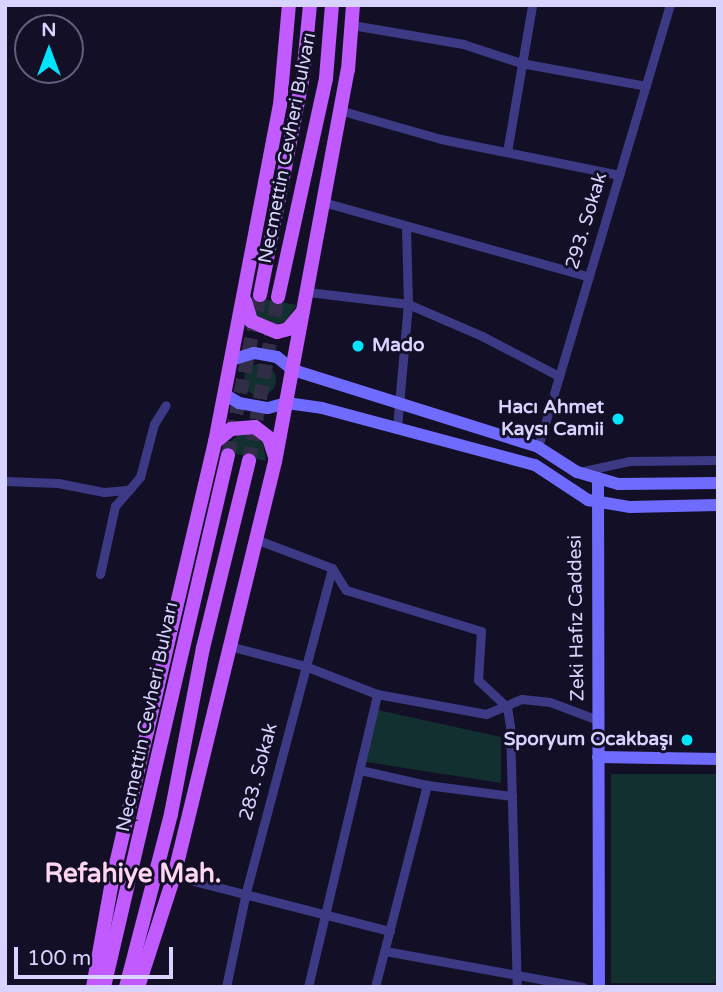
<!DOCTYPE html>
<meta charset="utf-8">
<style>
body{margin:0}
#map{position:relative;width:723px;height:992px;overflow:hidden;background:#130f26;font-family:"Varela Round",sans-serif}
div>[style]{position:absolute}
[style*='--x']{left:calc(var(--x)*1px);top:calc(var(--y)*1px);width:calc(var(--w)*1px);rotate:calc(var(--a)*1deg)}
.green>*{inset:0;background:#12302f;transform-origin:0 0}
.round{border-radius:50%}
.primary-tunnel>*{height:14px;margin-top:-7px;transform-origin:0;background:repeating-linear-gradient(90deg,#312d47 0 14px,transparent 0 21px)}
.street>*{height:9px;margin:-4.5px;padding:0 4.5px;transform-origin:4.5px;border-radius:4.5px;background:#3d3a85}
.secondary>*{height:12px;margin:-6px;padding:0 6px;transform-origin:6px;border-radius:6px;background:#6f6bff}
.primary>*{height:14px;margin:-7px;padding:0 7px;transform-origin:7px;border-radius:7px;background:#c25bff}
.dots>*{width:19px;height:19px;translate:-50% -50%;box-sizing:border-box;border:4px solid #130f26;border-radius:50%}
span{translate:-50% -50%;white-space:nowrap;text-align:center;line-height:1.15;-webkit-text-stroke:6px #130f26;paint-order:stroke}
.street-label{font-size:19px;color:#d9d4ff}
.poi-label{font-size:19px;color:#d9d4ff;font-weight:700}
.left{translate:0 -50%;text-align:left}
.right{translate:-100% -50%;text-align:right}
.district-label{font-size:26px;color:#ffd6f0;font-weight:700}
.frame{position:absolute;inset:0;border:7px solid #d9d4ff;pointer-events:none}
.north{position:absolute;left:14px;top:14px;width:70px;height:70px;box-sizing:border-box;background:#130f26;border:2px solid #625e7d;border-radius:50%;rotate:0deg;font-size:19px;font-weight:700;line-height:28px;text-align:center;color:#d9d4ff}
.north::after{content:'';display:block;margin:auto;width:24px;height:32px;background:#00e5ff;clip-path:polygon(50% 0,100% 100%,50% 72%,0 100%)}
.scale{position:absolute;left:14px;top:947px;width:159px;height:32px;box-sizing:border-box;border:4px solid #d9d4ff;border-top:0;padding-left:9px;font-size:21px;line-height:24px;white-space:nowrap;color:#d9d4ff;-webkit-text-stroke:5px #130f26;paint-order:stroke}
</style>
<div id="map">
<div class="green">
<i style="clip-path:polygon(252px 297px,297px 305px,285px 322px,270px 326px,254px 314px)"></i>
<i class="round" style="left:244px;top:364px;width:32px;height:32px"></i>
<i style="clip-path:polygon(240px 433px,263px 442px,266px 461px,221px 450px)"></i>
<i style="clip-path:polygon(378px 710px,501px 737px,501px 783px,366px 762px)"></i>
<i style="left:611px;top:774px;width:107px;height:209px"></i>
</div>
<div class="primary-tunnel">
<i style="--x:228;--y:455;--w:163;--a:-78.7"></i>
<i style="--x:249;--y:461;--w:167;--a:-80"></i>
</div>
<div class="street">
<i style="--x:352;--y:25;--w:113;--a:9.7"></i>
<i style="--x:463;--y:44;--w:61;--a:18.1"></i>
<i style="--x:521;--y:63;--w:127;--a:10.4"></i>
<i style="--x:339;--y:110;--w:106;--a:15.9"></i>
<i style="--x:441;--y:139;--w:182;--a:11.4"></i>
<i style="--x:507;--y:152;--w:149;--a:-80.3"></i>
<i style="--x:323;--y:202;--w:276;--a:15.7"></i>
<i style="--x:308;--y:292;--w:101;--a:6.8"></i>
<i style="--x:408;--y:304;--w:81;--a:23.4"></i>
<i style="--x:482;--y:336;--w:87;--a:27.5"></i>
<i style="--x:397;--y:427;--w:123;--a:-84.9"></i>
<i style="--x:408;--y:304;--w:77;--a:-91.5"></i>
<i style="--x:538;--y:447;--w:461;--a:-73.4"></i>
<i style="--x:579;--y:472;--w:51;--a:-12.4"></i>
<i style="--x:629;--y:461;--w:89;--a:-0.6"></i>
<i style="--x:5;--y:481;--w:53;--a:2.2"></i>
<i style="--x:58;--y:483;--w:47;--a:11.1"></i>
<i style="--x:104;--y:492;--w:25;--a:-5"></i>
<i style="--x:129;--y:490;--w:17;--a:-50"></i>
<i style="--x:140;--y:477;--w:55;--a:-75.2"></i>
<i style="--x:154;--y:424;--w:22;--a:-58"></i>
<i style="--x:255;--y:539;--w:82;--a:20.6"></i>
<i style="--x:332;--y:568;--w:26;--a:58"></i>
<i style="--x:346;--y:590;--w:141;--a:16.9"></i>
<i style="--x:481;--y:631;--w:49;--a:93.5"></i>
<i style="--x:478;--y:680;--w:40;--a:43"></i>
<i style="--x:507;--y:707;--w:19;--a:81"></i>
<i style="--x:510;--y:726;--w:261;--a:88.5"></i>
<i style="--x:100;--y:574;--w:70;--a:-77.6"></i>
<i style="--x:115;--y:506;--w:21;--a:-49"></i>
<i style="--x:229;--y:646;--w:79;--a:14.7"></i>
<i style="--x:305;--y:666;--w:77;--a:21.3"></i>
<i style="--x:377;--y:694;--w:111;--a:10.4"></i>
<i style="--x:486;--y:714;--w:39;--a:-23"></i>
<i style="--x:522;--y:699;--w:28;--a:6"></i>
<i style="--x:550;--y:702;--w:51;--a:20.6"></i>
<i style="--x:360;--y:770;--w:69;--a:12.6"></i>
<i style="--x:427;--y:785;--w:86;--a:7.4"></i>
<i style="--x:174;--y:876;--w:223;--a:14.3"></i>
<i style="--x:385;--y:951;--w:201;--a:10.3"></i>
<i style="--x:226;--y:987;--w:97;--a:-78.1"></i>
<i style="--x:246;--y:892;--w:335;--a:-75.1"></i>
<i style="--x:308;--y:987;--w:301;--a:-76.7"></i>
<i style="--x:375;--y:987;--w:209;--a:-75.6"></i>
</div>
<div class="secondary">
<i style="--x:231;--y:360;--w:24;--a:-17"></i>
<i style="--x:254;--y:353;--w:23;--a:10"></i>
<i style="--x:277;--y:357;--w:21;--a:39"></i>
<i style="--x:293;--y:370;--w:257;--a:17.4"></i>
<i style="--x:538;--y:447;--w:46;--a:32.7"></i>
<i style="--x:577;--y:472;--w:43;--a:16.3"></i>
<i style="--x:618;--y:484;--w:100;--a:-0.6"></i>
<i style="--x:224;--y:394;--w:17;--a:31"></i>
<i style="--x:239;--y:403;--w:29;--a:10"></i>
<i style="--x:268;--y:408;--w:20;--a:-15"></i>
<i style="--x:287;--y:403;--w:35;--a:8"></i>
<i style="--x:322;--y:408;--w:220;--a:15"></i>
<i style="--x:535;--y:465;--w:64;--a:33.4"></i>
<i style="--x:588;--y:500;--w:43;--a:9.5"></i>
<i style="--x:630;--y:507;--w:88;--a:-1.3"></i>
<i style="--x:598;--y:478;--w:509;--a:89.89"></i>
<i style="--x:598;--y:757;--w:120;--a:1"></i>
</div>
<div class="primary">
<i style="--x:260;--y:295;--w:223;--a:-78.9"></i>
<i style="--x:303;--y:76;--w:71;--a:-84.4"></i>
<i style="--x:278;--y:297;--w:224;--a:-77.6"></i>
<i style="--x:326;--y:78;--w:73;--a:-85.3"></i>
<i style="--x:245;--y:301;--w:21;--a:73"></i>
<i style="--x:251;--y:321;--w:28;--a:23"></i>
<i style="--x:277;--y:332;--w:11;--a:-15"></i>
<i style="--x:288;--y:329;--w:23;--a:-50"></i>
<i style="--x:215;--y:442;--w:21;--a:-39"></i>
<i style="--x:231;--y:429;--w:24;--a:-5"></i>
<i style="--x:255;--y:427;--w:18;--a:38"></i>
<i style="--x:269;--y:438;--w:20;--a:72"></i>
<i style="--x:93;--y:987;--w:108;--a:-79.8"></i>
<i style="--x:112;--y:881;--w:451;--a:-76.8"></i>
<i style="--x:215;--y:442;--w:343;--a:-79.1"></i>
<i style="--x:280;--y:105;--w:100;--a:-84.9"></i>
<i style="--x:104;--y:987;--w:546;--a:-76.88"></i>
<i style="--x:126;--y:987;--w:179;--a:-75.4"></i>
<i style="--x:171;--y:814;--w:169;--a:-79.1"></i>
<i style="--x:203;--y:648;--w:193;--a:-76.2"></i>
<i style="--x:138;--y:987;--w:117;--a:-72"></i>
<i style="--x:174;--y:876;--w:426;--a:-76.3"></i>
<i style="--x:275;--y:462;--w:399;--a:-79.5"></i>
<i style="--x:348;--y:70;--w:65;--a:-85.6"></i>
</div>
<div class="dots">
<i style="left:358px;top:346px;background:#00e5ff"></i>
<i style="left:618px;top:419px;background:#00e5ff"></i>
<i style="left:687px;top:740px;background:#00e5ff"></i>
</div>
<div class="street-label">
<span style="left:288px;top:148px;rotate:-79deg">Necmettin Cevheri Bulvarı</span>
<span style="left:587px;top:221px;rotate:-73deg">293. Sokak</span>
<span style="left:577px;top:618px;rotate:-91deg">Zeki Hafız Caddesi</span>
<span style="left:148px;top:717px;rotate:-78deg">Necmettin Cevheri Bulvarı</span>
<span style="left:259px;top:772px;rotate:-75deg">283. Sokak</span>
</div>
<div class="poi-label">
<span class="left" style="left:372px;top:346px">Mado</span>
<span class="right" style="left:604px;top:419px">Hacı Ahmet<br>Kaysı Camii</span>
<span class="right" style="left:673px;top:740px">Sporyum Ocakbaşı</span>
</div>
<div class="district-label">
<span style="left:133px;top:874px">Refahiye Mah.</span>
</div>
<div class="frame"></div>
<div class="north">N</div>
<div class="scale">100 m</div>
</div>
